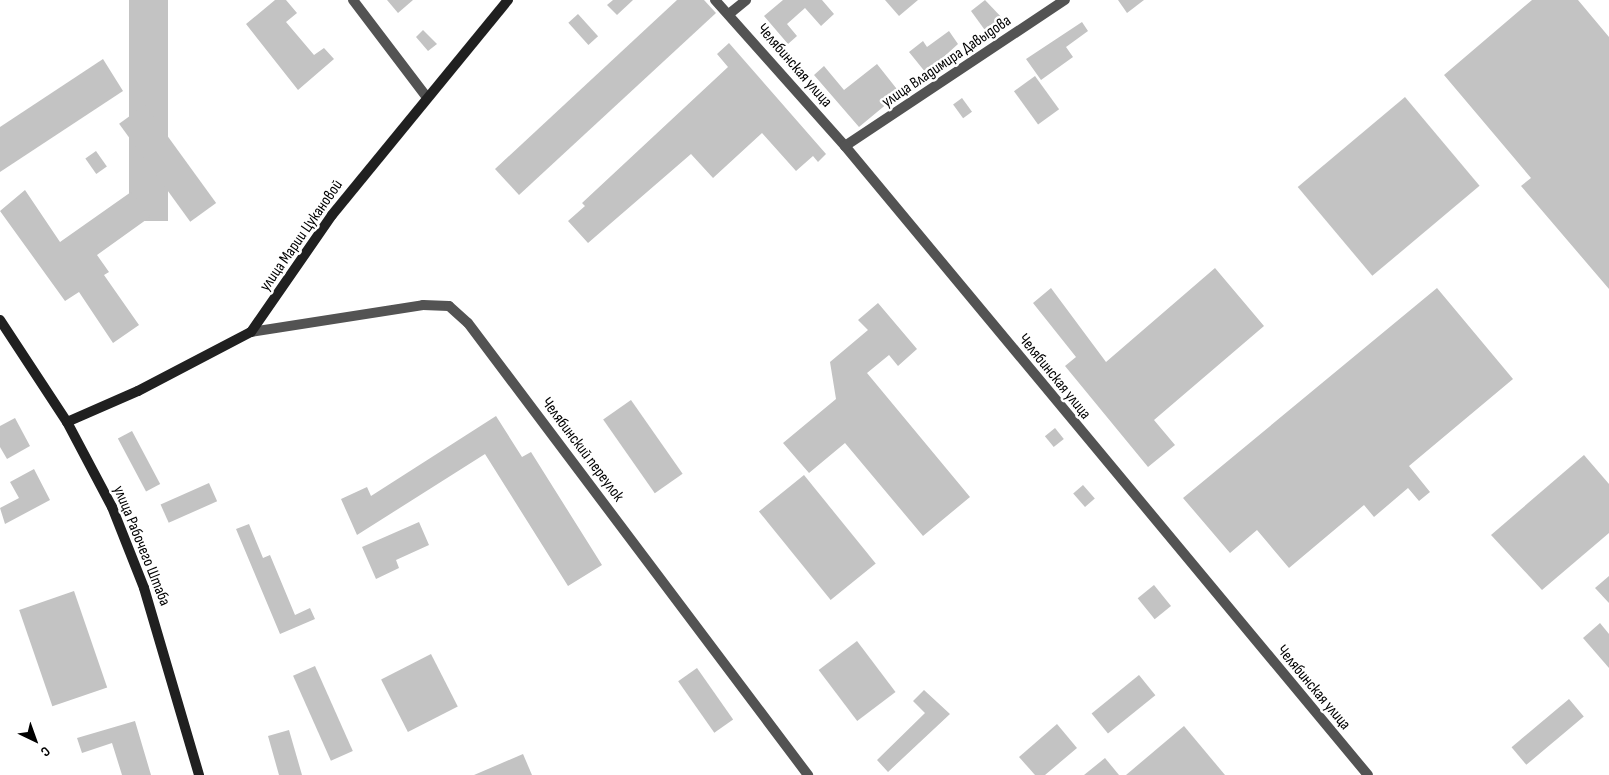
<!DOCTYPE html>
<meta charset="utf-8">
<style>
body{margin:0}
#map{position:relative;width:1609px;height:775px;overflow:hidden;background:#fff;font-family:"Sofia Sans Condensed",sans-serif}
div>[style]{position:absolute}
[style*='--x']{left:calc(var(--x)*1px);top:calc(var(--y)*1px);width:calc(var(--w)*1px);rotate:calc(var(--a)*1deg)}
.building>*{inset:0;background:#c3c3c3;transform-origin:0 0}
.street>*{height:10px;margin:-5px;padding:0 5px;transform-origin:5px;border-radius:5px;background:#535353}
.secondary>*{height:10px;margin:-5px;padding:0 5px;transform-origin:5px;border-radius:5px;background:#202020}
span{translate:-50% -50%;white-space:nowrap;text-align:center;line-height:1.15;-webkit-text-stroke:5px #fff;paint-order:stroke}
.street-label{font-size:16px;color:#000}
.north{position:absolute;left:10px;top:715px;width:50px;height:50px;-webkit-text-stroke:4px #fff;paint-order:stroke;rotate:138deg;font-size:14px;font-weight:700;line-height:20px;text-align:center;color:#000}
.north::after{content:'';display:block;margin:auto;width:18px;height:22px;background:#000;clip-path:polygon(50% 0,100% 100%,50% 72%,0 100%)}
</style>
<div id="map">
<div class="building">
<i style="left:129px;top:0;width:39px;height:221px"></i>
<i style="clip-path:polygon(275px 0,286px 0,297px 13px,286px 22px,314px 55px,324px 48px,334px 59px,298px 90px,246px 24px)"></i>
<i style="clip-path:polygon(387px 0,413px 0,398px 13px)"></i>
<i style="clip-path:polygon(613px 0,633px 0,617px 15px,607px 5px)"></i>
<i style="clip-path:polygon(677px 0,704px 0,716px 13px,519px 195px,495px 169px)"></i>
<i style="clip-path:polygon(783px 0,822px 0,834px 14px,821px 26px,805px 8px,787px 24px,797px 36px,788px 44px,764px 16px)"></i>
<i style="clip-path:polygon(885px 0,918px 0,899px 16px)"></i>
<i style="clip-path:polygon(985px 0,1004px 20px,987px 33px,971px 11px)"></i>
<i style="clip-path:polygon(1118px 0,1144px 0,1127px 13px)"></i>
<i style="clip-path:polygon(1532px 0,1578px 0,1609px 37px,1609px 289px,1521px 186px,1531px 178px,1444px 75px)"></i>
<i style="left:578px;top:14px;width:30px;height:13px;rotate:48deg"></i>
<i style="clip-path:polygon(1082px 22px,1088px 31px,1066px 47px,1073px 57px,1041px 80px,1026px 59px)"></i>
<i style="clip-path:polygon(423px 30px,437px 44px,428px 51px,416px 37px)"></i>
<i style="clip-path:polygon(949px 31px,958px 44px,926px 73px,909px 52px,923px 41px,927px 47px)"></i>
<i style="clip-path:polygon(729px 43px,826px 154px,818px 162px,813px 156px,796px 171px,762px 133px,713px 178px,691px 154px,588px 243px,568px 221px,585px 206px,582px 203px,728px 67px,717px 54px)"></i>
<i style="clip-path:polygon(103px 59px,123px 91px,0 172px,0 127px)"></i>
<i style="clip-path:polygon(877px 64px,900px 93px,859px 127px,814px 75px,824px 66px,844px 90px)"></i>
<i style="left:1035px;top:76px;width:41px;height:26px;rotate:54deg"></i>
<i style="left:1405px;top:97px;width:116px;height:140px;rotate:50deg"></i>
<i style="left:962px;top:98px;width:17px;height:11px;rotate:54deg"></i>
<i style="left:145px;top:105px;width:121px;height:32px;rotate:54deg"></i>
<i style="left:96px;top:151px;width:19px;height:13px;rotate:55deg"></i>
<i style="clip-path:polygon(25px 190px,60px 242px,131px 192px,150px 217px,97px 255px,109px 272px,104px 275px,139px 325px,113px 343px,79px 292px,65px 301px,0 211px)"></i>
<i style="clip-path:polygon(1215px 268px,1264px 326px,1154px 420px,1175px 445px,1148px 467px,1065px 366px,1076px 357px,1033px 303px,1051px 288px,1106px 362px)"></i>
<i style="clip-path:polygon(1437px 288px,1513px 379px,1409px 466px,1430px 492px,1419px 501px,1408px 488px,1374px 517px,1364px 505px,1289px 568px,1257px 530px,1230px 553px,1183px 498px)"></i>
<i style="clip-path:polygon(878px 303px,917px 349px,898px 366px,889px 355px,867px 373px,970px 497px,923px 536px,845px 443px,809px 473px,783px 443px,836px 399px,830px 362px,868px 330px,858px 320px)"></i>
<i style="left:631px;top:400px;width:90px;height:34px;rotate:55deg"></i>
<i style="clip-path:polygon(496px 416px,522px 457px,531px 452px,602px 565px,568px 586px,485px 454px,357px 535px,341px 499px,367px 487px,371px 496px)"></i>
<i style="clip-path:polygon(15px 418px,30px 446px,7px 459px,0 447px,0 426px)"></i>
<i style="left:1055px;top:428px;width:14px;height:13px;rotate:51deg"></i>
<i style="left:132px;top:431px;width:60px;height:16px;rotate:62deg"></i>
<i style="clip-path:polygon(1584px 455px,1609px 484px,1609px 533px,1542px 590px,1491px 535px)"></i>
<i style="clip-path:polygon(34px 469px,50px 500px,5px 524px,0 508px,19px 498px,10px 482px)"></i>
<i style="left:804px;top:475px;width:114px;height:58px;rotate:51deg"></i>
<i style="left:209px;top:483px;width:20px;height:53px;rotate:66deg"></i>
<i style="left:1083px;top:485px;width:18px;height:13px;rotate:49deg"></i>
<i style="clip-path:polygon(419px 522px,429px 545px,396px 560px,399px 568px,376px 579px,362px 547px)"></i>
<i style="clip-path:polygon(249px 524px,263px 558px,270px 555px,295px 615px,310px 608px,315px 619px,280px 634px,236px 529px)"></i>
<i style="clip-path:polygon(1609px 576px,1609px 603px,1595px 588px)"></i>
<i style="left:1154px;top:585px;width:27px;height:21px;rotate:51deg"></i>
<i style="left:74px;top:591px;width:102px;height:58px;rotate:71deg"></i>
<i style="clip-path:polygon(1600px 623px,1609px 634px,1609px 668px,1583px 638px)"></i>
<i style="left:857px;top:641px;width:64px;height:48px;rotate:53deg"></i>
<i style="left:431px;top:654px;width:59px;height:56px;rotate:63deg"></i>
<i style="left:315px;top:666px;width:93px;height:24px;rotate:66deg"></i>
<i style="left:697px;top:668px;width:63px;height:23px;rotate:55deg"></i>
<i style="left:1139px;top:675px;width:26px;height:61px;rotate:51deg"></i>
<i style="clip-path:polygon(924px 690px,950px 714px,888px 772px,877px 760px,925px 713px,913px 701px)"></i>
<i style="left:1569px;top:699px;width:23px;height:75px;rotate:50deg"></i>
<i style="clip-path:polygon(135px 721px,151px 775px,122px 775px,112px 743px,82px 753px,77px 738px)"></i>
<i style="clip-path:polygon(1057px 724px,1077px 748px,1045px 775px,1035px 775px,1019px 757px)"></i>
<i style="clip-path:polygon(1184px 726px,1225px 775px,1126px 775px)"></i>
<i style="clip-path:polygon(289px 730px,302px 775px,279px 775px,268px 736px)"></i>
<i style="clip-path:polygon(523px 754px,532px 775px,474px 775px)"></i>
<i style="clip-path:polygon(1105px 758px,1119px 775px,1084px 775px)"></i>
</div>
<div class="street">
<i style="--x:353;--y:0;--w:121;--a:52.8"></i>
<i style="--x:715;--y:0;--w:195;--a:48.3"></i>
<i style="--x:845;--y:146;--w:818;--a:50.26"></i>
<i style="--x:729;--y:14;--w:22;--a:-39"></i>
<i style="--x:845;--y:146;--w:264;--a:-33.6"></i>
<i style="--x:251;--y:332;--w:174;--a:-8.9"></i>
<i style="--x:423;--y:305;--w:26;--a:2"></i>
<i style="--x:449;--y:306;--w:25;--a:42"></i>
<i style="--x:468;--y:323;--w:566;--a:53.05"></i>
</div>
<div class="secondary">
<i style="--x:0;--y:320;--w:122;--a:56.7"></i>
<i style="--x:67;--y:422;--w:96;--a:62.1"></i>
<i style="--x:112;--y:507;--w:87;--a:68.4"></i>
<i style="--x:144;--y:588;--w:195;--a:73.6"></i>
<i style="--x:67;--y:422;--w:77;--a:-23.6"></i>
<i style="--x:138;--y:391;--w:127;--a:-27.6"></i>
<i style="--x:251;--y:332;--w:142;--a:-55.3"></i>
<i style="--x:332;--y:215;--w:278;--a:-50.7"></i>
</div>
<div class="street-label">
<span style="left:947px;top:62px;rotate:-34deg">улица Владимира Давыдова</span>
<span style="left:794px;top:66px;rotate:49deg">Челябинская улица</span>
<span style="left:302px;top:236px;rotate:-55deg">улица Марии Цукановой</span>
<span style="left:1054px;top:377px;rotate:51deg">Челябинская улица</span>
<span style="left:582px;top:450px;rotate:53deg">Челябинский переулок</span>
<span style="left:141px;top:546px;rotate:68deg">улица Рабочего Штаба</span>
<span style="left:1313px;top:688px;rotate:50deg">Челябинская улица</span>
</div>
<div class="north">С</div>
</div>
